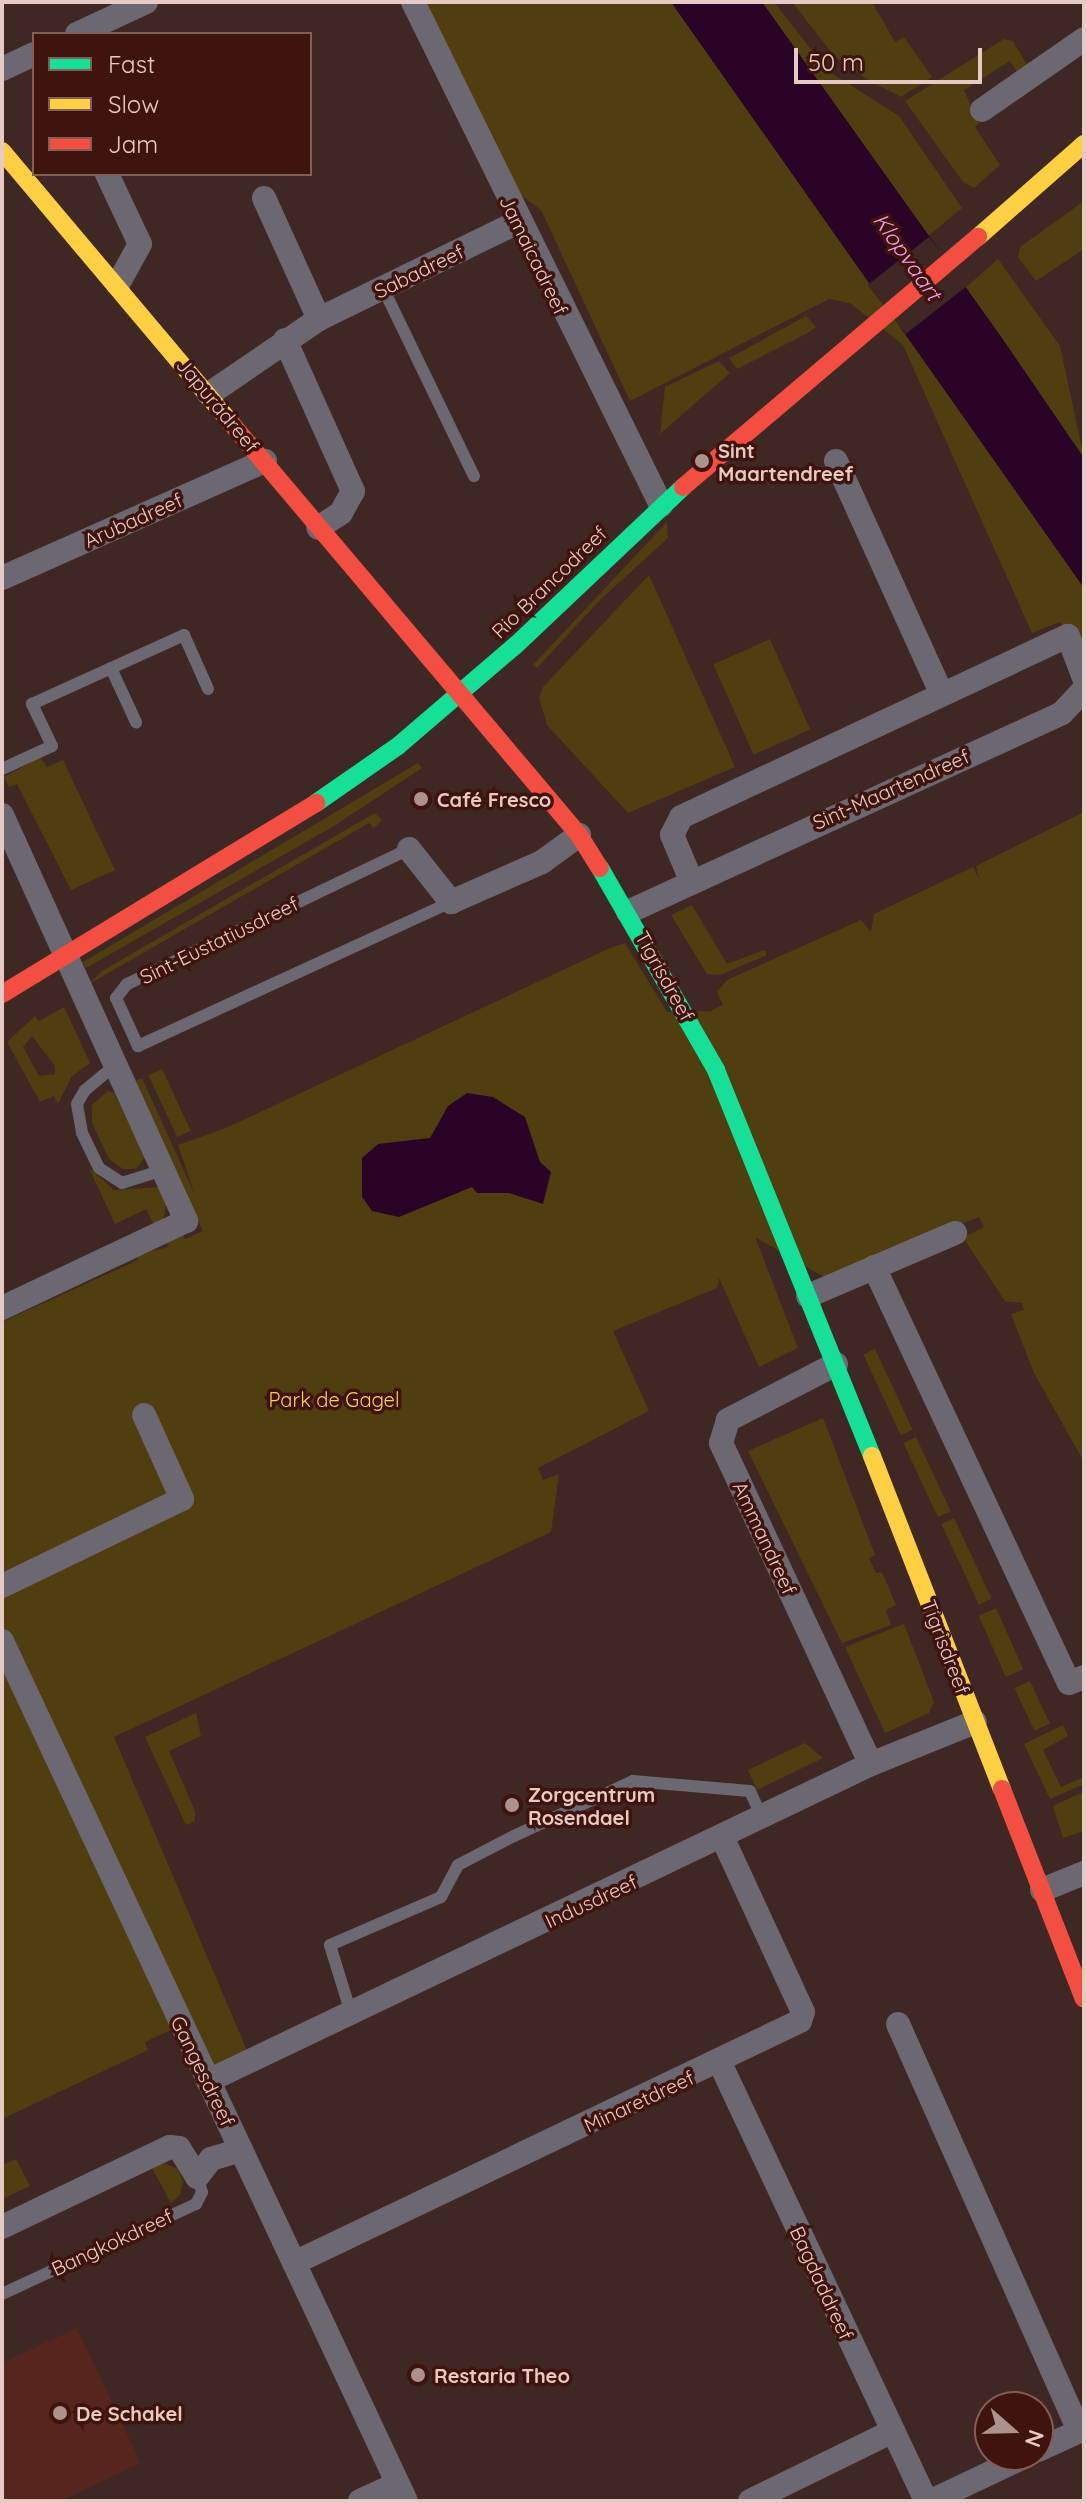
<!DOCTYPE html>
<meta charset="utf-8">
<style>
body{margin:0}
#map{position:relative;width:1086px;height:2503px;overflow:hidden;background:#3f2724;font-family:Quicksand,sans-serif}
div>[style]{position:absolute}
[style*='--x']{left:calc(var(--x)*1px);top:calc(var(--y)*1px);width:calc(var(--w)*1px);rotate:calc(var(--a)*1deg)}
.built>*{inset:0;background:#55251e}
.green>*{inset:0;background:#503e10;transform-origin:0 0}
.water>*{inset:0;background:#2a0427}
.pier>*{inset:0;background:#3f2724;transform-origin:0 0}
.lane>*{height:12px;margin:-6px;padding:0 6px;transform-origin:6px;border-radius:6px;background:#6b6871}
.street>*{height:24px;margin:-12px;padding:0 12px;transform-origin:12px;border-radius:12px;background:#6b6871}
.fast>*{height:18px;margin:-9px;padding:0 9px;transform-origin:9px;border-radius:9px;background:#16e098}
.slow>*{height:18px;margin:-9px;padding:0 9px;transform-origin:9px;border-radius:9px;background:#ffcf43}
.jam>*{height:18px;margin:-9px;padding:0 9px;transform-origin:9px;border-radius:9px;background:#f24e42}
.dots>*{width:22px;height:22px;translate:-50% -50%;box-sizing:border-box;border:4px solid #3f140e;border-radius:50%}
span{translate:-50% -50%;white-space:nowrap;text-align:center;line-height:1.15;-webkit-text-stroke:7px #3f140e;paint-order:stroke}
.street-label{font-size:20px;color:#e8cac4}
.poi-label{font-size:20px;color:#e8cac4;font-weight:700}
.left{translate:0 -50%;text-align:left}
.park-label{font-size:20px;color:#f9d05c}
.water-label{font-size:22px;color:#f49fed;font-style:italic}
.frame{position:absolute;inset:0;border:4px solid #e8cac4;pointer-events:none}
.legend{position:absolute;left:32px;top:32px;width:280px;height:144px;box-sizing:border-box;background:#3f140e;border:2px solid #835d57;margin:0;padding:10px 14px;list-style:none;font-size:24px;color:#e8cac4}
.legend li{display:flex;align-items:center;gap:16px;height:40px}
.legend b{width:40px;border:2px solid #835d57}
.north{position:absolute;left:974px;top:2391px;width:80px;height:80px;box-sizing:border-box;background:#3f140e;border:2px solid #835d57;border-radius:50%;rotate:110deg;font-size:22px;font-weight:700;line-height:32px;text-align:center;color:#e8cac4}
.north::after{content:'';display:block;margin:auto;width:28px;height:36px;background:#ad918c;clip-path:polygon(50% 0,100% 100%,50% 72%,0 100%)}
.scale{position:absolute;left:794px;top:48px;width:188px;height:36px;box-sizing:border-box;border:4px solid #e8cac4;border-top:0;padding-left:10px;font-size:24px;line-height:28px;white-space:nowrap;color:#e8cac4;-webkit-text-stroke:6px #3f140e;paint-order:stroke}
</style>
<div id="map">
<div class="built">
<i style="clip-path:polygon(77px 2328px,141px 2463px,61px 2501px,2px 2501px,2px 2363px)"></i>
</div>
<div class="green">
<i style="clip-path:polygon(426px 2px,671px 2px,1084px 588px,1084px 652px,1060px 622px,1032px 633px,903px 345px,850px 303px,829px 299px,630px 401px,541px 210px,514px 190px)"></i>
<i style="clip-path:polygon(762px 2px,774px 2px,828px 71px,899px 116px,962px 208px,927px 237px)"></i>
<i style="clip-path:polygon(792px 2px,872px 2px,895px 42px,904px 37px,932px 77px,901px 97px,870px 81px,835px 57px)"></i>
<i style="clip-path:polygon(1004px 39px,1013px 41px,1029px 68px,1018px 73px,1010px 61px,964px 90px,979px 123px,975px 127px,1000px 165px,974px 188px,963px 182px,905px 101px)"></i>
<i style="clip-path:polygon(1084px 201px,1084px 249px,1036px 281px,1018px 257px,1020px 247px)"></i>
<i style="clip-path:polygon(998px 259px,1060px 346px,1084px 458px,964px 289px)"></i>
<i style="clip-path:polygon(806px 316px,816px 327px,806px 334px,737px 369px,729px 358px)"></i>
<i style="clip-path:polygon(719px 361px,730px 373px,660px 434px,665px 387px)"></i>
<i style="clip-path:polygon(667px 522px,668px 538px,601px 599px,537px 668px,533px 665px)"></i>
<i style="clip-path:polygon(649px 575px,735px 767px,628px 813px,547px 725px,539px 698px,543px 687px)"></i>
<i style="left:770px;top:639px;width:99px;height:62px;rotate:66deg"></i>
<i style="clip-path:polygon(40px 757px,47px 767px,63px 760px,115px 870px,71px 890px,17px 784px,9px 787px,4px 777px)"></i>
<i style="clip-path:polygon(418px 763px,422px 768px,334px 826px,86px 968px,83px 962px)"></i>
<i style="clip-path:polygon(1084px 812px,1084px 1462px,1034px 1373px,1011px 1314px,1024px 1310px,1022px 1303px,1005px 1301px,966px 1242px,964px 1237px,984px 1227px,979px 1217px,824px 1277px,755px 1237px,798px 1348px,759px 1367px,719px 1278px,717px 1288px,613px 1331px,649px 1411px,538px 1468px,543px 1480px,559px 1474px,551px 1532px,114px 1737px,251px 2060px,208px 2081px,180px 2026px,145px 2042px,148px 2050px,2px 2119px,2px 1322px,138px 1260px,137px 1255px,168px 1247px,167px 1242px,182px 1233px,185px 1239px,203px 1231px,132px 1082px,142px 1078px,195px 1195px,178px 1145px,226px 1128px,610px 948px,625px 943px,667px 1012px,710px 1011px,723px 1005px,717px 992px,727px 980px,861px 920px,871px 932px,874px 914px,973px 867px,979px 879px,976px 866px)"></i>
<i style="clip-path:polygon(375px 813px,382px 820px,374px 828px,369px 823px,89px 984px,102px 971px)"></i>
<i style="clip-path:polygon(692px 905px,727px 964px,765px 950px,767px 955px,720px 975px,707px 974px,671px 915px)"></i>
<i style="clip-path:polygon(evenodd,64px 1007px,90px 1063px,72px 1076px,58px 1104px,54px 1096px,40px 1102px,7px 1042px,35px 1016px,39px 1021px,64px 1007px,32px 1036px,55px 1066px,55px 1074px,39px 1076px,23px 1047px,32px 1036px)"></i>
<i style="left:162px;top:1069px;width:68px;height:15px;rotate:65deg"></i>
<i style="clip-path:polygon(108px 1091px,114px 1093px,145px 1157px,136px 1169px,123px 1169px,109px 1159px,92px 1123px,92px 1105px)"></i>
<i style="clip-path:polygon(89px 1168px,114px 1190px,158px 1187px,166px 1203px,164px 1218px,154px 1225px,146px 1209px,115px 1224px)"></i>
<i style="left:875px;top:1349px;width:89px;height:13px;rotate:65deg"></i>
<i style="clip-path:polygon(823px 1418px,875px 1555px,869px 1558px,876px 1573px,882px 1572px,896px 1605px,886px 1610px,891px 1625px,842px 1643px,748px 1451px)"></i>
<i style="left:916px;top:1437px;width:82px;height:14px;rotate:65deg"></i>
<i style="left:954px;top:1518px;width:89px;height:14px;rotate:65deg"></i>
<i style="left:996px;top:1608px;width:67px;height:19px;rotate:66deg"></i>
<i style="clip-path:polygon(904px 1624px,934px 1702px,929px 1713px,885px 1733px,845px 1647px)"></i>
<i style="left:1030px;top:1681px;width:47px;height:17px;rotate:65deg"></i>
<i style="clip-path:polygon(196px 1713px,201px 1736px,169px 1751px,195px 1811px,195px 1821px,186px 1825px,145px 1737px)"></i>
<i style="clip-path:polygon(1063px 1725px,1068px 1736px,1043px 1750px,1061px 1787px,1084px 1777px,1084px 1784px,1050px 1799px,1024px 1744px)"></i>
<i style="clip-path:polygon(805px 1743px,823px 1758px,757px 1790px,748px 1770px)"></i>
<i style="clip-path:polygon(1083px 1792px,1084px 1831px,1063px 1838px,1053px 1806px)"></i>
<i style="clip-path:polygon(16px 2159px,30px 2186px,2px 2199px,2px 2165px)"></i>
<i style="clip-path:polygon(161px 2162px,178px 2169px,183px 2182px,180px 2195px,171px 2203px,152px 2168px)"></i>
</div>
<div class="water">
<i style="clip-path:polygon(671px 2px,762px 2px,1002px 338px,1084px 458px,1084px 588px)"></i>
<i style="clip-path:polygon(467px 1093px,493px 1097px,525px 1117px,540px 1162px,551px 1172px,543px 1204px,509px 1193px,477px 1193px,472px 1187px,399px 1217px,372px 1211px,362px 1197px,362px 1158px,378px 1144px,430px 1138px,448px 1106px)"></i>
</div>
<div class="pier">
<i style="left:929px;top:237px;width:62px;height:78px;rotate:52deg"></i>
</div>
<div class="lane">
<i style="--x:383;--y:288;--w:209;--a:64.2"></i>
<i style="--x:111;--y:668;--w:60;--a:65.2"></i>
<i style="--x:2;--y:769;--w:55;--a:-24.7"></i>
<i style="--x:52;--y:746;--w:47;--a:-115.5"></i>
<i style="--x:32;--y:704;--w:167;--a:-24.4"></i>
<i style="--x:184;--y:635;--w:59;--a:66"></i>
<i style="--x:409;--y:849;--w:313;--a:154.4"></i>
<i style="--x:127;--y:984;--w:18;--a:128"></i>
<i style="--x:116;--y:998;--w:53;--a:65.4"></i>
<i style="--x:138;--y:1046;--w:345;--a:-24.7"></i>
<i style="--x:114;--y:1066;--w:38;--a:140"></i>
<i style="--x:85;--y:1090;--w:16;--a:120"></i>
<i style="--x:77;--y:1104;--w:29;--a:80"></i>
<i style="--x:82;--y:1133;--w:39;--a:64"></i>
<i style="--x:99;--y:1168;--w:27;--a:33"></i>
<i style="--x:122;--y:1183;--w:43;--a:-17.6"></i>
<i style="--x:351;--y:2013;--w:71;--a:-107.2"></i>
<i style="--x:330;--y:1945;--w:121;--a:-23.4"></i>
<i style="--x:441;--y:1897;--w:36;--a:-62"></i>
<i style="--x:458;--y:1865;--w:63;--a:-27.4"></i>
<i style="--x:514;--y:1836;--w:131;--a:-24.8"></i>
<i style="--x:633;--y:1781;--w:117;--a:4.9"></i>
<i style="--x:750;--y:1791;--w:30;--a:66"></i>
<i style="--x:2;--y:2294;--w:214;--a:-24.9"></i>
<i style="--x:196;--y:2204;--w:13;--a:-63"></i>
<i style="--x:202;--y:2192;--w:16;--a:-108"></i>
</div>
<div class="street">
<i style="--x:413;--y:2;--w:561;--a:63.75"></i>
<i style="--x:77;--y:34;--w:76;--a:-24.9"></i>
<i style="--x:2;--y:69;--w:35;--a:-25"></i>
<i style="--x:982;--y:110;--w:124;--a:-34.8"></i>
<i style="--x:107;--y:174;--w:77;--a:64.8"></i>
<i style="--x:140;--y:244;--w:46;--a:118.8"></i>
<i style="--x:264;--y:198;--w:133;--a:65.6"></i>
<i style="--x:285;--y:340;--w:166;--a:65.8"></i>
<i style="--x:353;--y:491;--w:25;--a:119"></i>
<i style="--x:341;--y:513;--w:27;--a:147"></i>
<i style="--x:209;--y:394;--w:133;--a:-34.3"></i>
<i style="--x:319;--y:319;--w:221;--a:-26"></i>
<i style="--x:836;--y:461;--w:254;--a:65.6"></i>
<i style="--x:2;--y:578;--w:288;--a:-24"></i>
<i style="--x:2;--y:815;--w:446;--a:65.6"></i>
<i style="--x:186;--y:1221;--w:204;--a:154.7"></i>
<i style="--x:409;--y:849;--w:68;--a:51.6"></i>
<i style="--x:451;--y:902;--w:99;--a:-23.7"></i>
<i style="--x:542;--y:862;--w:46;--a:-36.1"></i>
<i style="--x:691;--y:880;--w:49;--a:-112.9"></i>
<i style="--x:672;--y:835;--w:20;--a:-63"></i>
<i style="--x:681;--y:817;--w:427;--a:-25.1"></i>
<i style="--x:1068;--y:636;--w:45;--a:69.1"></i>
<i style="--x:628;--y:912;--w:477;--a:-24.6"></i>
<i style="--x:1062;--y:713;--w:33;--a:-47"></i>
<i style="--x:874;--y:1267;--w:459;--a:64.9"></i>
<i style="--x:1069;--y:1683;--w:16;--a:-22"></i>
<i style="--x:808;--y:1296;--w:160;--a:-23.2"></i>
<i style="--x:836;--y:1364;--w:122;--a:152.6"></i>
<i style="--x:728;--y:1420;--w:24;--a:107"></i>
<i style="--x:721;--y:1443;--w:354;--a:65"></i>
<i style="--x:2;--y:1586;--w:200;--a:-25.8"></i>
<i style="--x:182;--y:1499;--w:92;--a:-114.3"></i>
<i style="--x:2;--y:1641;--w:950;--a:64.84"></i>
<i style="--x:1042;--y:1890;--w:45;--a:-22"></i>
<i style="--x:898;--y:2024;--w:445;--a:66"></i>
<i style="--x:720;--y:2063;--w:484;--a:64.8"></i>
<i style="--x:208;--y:2081;--w:735;--a:-25.55"></i>
<i style="--x:871;--y:1764;--w:112;--a:-22"></i>
<i style="--x:2;--y:2227;--w:186;--a:-25.5"></i>
<i style="--x:170;--y:2147;--w:9;--a:6"></i>
<i style="--x:179;--y:2148;--w:34;--a:58"></i>
<i style="--x:197;--y:2177;--w:23;--a:-52"></i>
<i style="--x:211;--y:2159;--w:31;--a:-17"></i>
<i style="--x:294;--y:2263;--w:561;--a:-25.56"></i>
<i style="--x:800;--y:2021;--w:9;--a:-72"></i>
<i style="--x:803;--y:2012;--w:191;--a:-114.8"></i>
<i style="--x:1038;--y:2450;--w:51;--a:-24.5"></i>
<i style="--x:360;--y:2501;--w:41;--a:-24.7"></i>
<i style="--x:750;--y:2501;--w:157;--a:-26.1"></i>
<i style="--x:931;--y:2501;--w:107;--a:-25.4"></i>
</div>
<div class="fast">
<i style="--x:316;--y:803;--w:100;--a:-34.8"></i>
<i style="--x:398;--y:746;--w:155;--a:-40.6"></i>
<i style="--x:516;--y:645;--w:230;--a:-43.4"></i>
<i style="--x:600;--y:868;--w:233;--a:60.1"></i>
<i style="--x:716;--y:1070;--w:416;--a:68"></i>
</div>
<div class="slow">
<i style="--x:2;--y:151;--w:356;--a:49.9"></i>
<i style="--x:978;--y:237;--w:141;--a:-41.3"></i>
<i style="--x:872;--y:1456;--w:357;--a:68.7"></i>
</div>
<div class="jam">
<i style="--x:231;--y:423;--w:539;--a:49.81"></i>
<i style="--x:579;--y:835;--w:39;--a:58"></i>
<i style="--x:683;--y:487;--w:387;--a:-40.3"></i>
<i style="--x:2;--y:994;--w:368;--a:-31.3"></i>
<i style="--x:1002;--y:1789;--w:225;--a:68.7"></i>
</div>
<div class="dots">
<i style="left:702px;top:461px;background:#ad918c"></i>
<i style="left:421px;top:799px;background:#ad918c"></i>
<i style="left:512px;top:1805px;background:#ad918c"></i>
<i style="left:418px;top:2375px;background:#ad918c"></i>
<i style="left:60px;top:2413px;background:#ad918c"></i>
</div>
<div class="street-label">
<span style="left:534px;top:255px;rotate:64deg">Jamaicadreef</span>
<span style="left:419px;top:271px;rotate:-26deg">Sabadreef</span>
<span style="left:218px;top:405px;rotate:50deg">Japurádreef</span>
<span style="left:133px;top:520px;rotate:-24deg">Arubadreef</span>
<span style="left:549px;top:582px;rotate:-44deg">Rio Brancodreef</span>
<span style="left:891px;top:789px;rotate:-24deg">Sint-Maartendreef</span>
<span style="left:219px;top:940px;rotate:-26deg">Sint-Eustatiusdreef</span>
<span style="left:665px;top:976px;rotate:61deg">Tigrisdreef</span>
<span style="left:765px;top:1538px;rotate:65deg">Ammandreef</span>
<span style="left:946px;top:1647px;rotate:69deg">Tigrisdreef</span>
<span style="left:591px;top:1901px;rotate:-25deg">Indusdreef</span>
<span style="left:203px;top:2071px;rotate:64deg">Gangesdreef</span>
<span style="left:639px;top:2101px;rotate:-25deg">Minaretdreef</span>
<span style="left:112px;top:2242px;rotate:-25deg">Bangkokdreef</span>
<span style="left:822px;top:2283px;rotate:65deg">Bagdaddreef</span>
</div>
<div class="poi-label">
<span class="left" style="left:718px;top:462px">Sint<br>Maartendreef</span>
<span class="left" style="left:437px;top:799px">Café Fresco</span>
<span class="left" style="left:528px;top:1806px">Zorgcentrum<br>Rosendael</span>
<span class="left" style="left:434px;top:2375px">Restaria Theo</span>
<span class="left" style="left:76px;top:2413px">De Schakel</span>
</div>
<div class="park-label">
<span style="left:334px;top:1399px">Park de Gagel</span>
</div>
<div class="water-label">
<span style="left:907px;top:257px;rotate:55deg">Klopvaart</span>
</div>
<div class="frame"></div>
<ul class="legend">
<li><b style="height:10px;background:#16e098"></b>Fast</li>
<li><b style="height:10px;background:#ffcf43"></b>Slow</li>
<li><b style="height:10px;background:#f24e42"></b>Jam</li>
</ul>
<div class="north">N</div>
<div class="scale">50 m</div>
</div>
